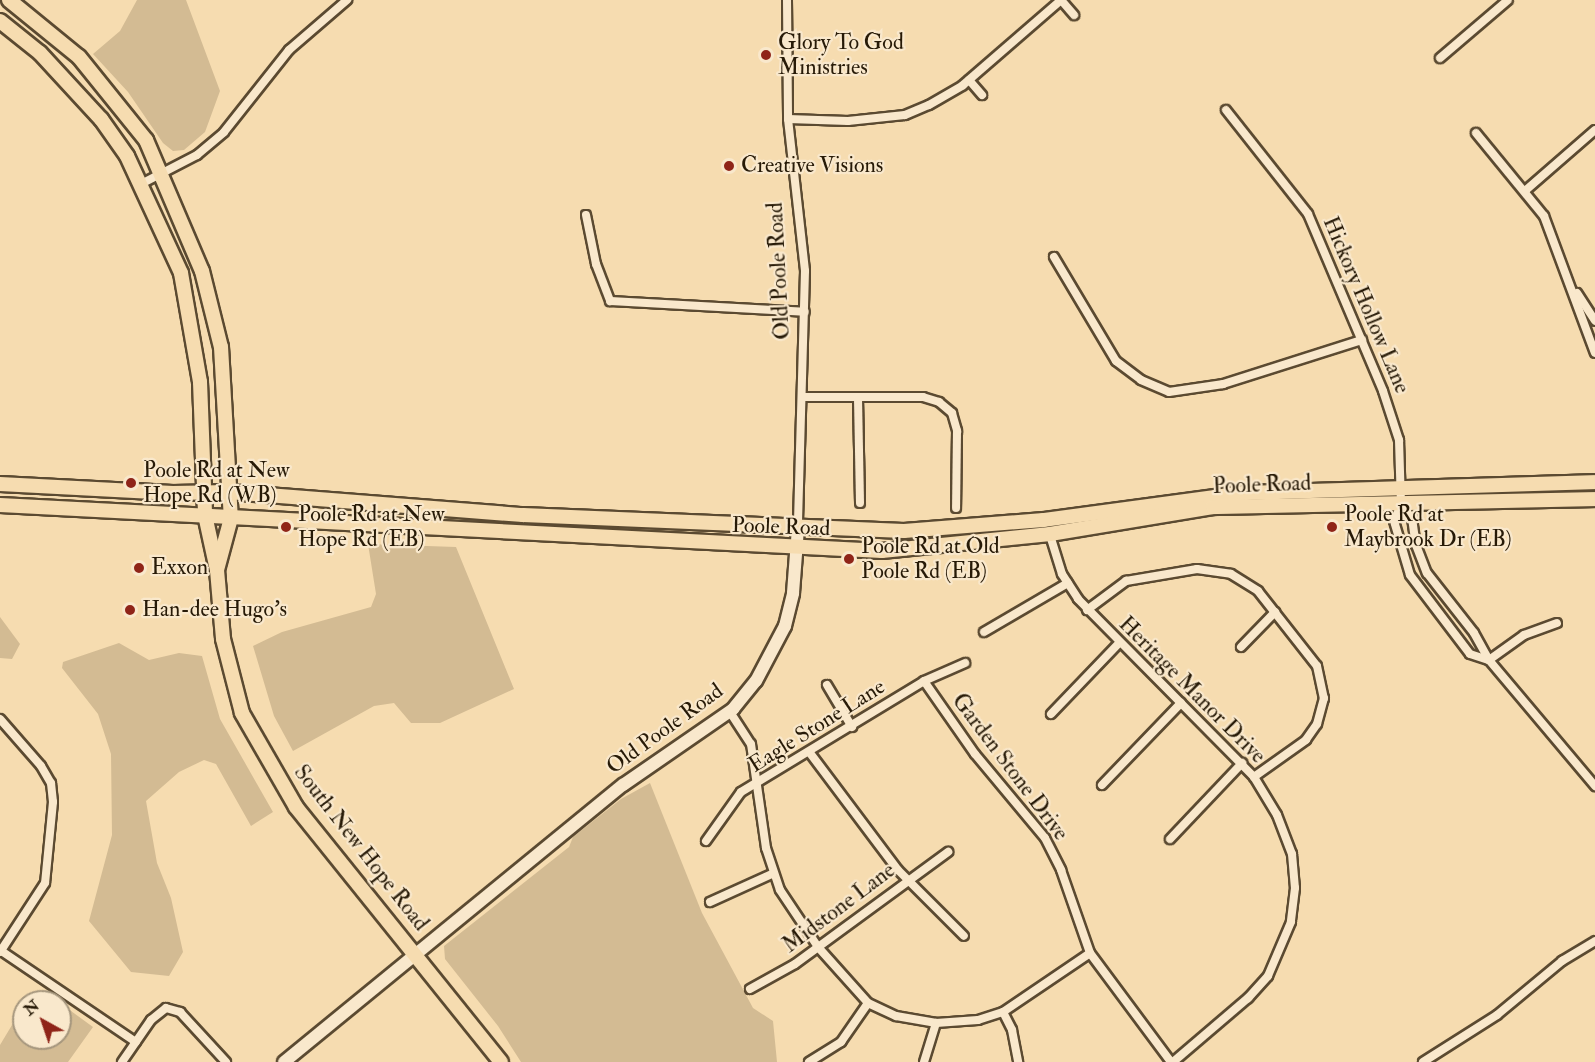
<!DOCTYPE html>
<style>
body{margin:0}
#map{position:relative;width:1595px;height:1062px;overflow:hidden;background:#f6dcb0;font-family:"IM FELL Double Pica",serif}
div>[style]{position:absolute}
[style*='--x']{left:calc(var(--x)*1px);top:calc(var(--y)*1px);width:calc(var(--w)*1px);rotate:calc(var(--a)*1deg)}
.green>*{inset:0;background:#d3bb93}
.roads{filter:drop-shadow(2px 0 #5b4a31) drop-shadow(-2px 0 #5b4a31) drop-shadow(0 2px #5b4a31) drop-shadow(0 -2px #5b4a31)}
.street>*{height:8px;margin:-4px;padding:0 4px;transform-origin:4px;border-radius:4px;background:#f9e8cc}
.secondary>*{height:12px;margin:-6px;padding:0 6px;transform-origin:6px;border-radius:6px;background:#f9e8cc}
.primary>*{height:14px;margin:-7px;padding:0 7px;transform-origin:7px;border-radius:7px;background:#f6dcb0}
.dots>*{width:16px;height:16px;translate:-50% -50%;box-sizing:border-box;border:3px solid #f9e8cc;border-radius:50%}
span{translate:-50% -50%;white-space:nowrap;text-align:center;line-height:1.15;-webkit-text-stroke:4.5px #f9e8cc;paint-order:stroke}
.poi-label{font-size:22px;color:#271a07}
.left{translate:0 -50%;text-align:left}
.street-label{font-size:22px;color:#271a07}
.north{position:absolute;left:12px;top:990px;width:60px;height:60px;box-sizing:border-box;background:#f9e8cc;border:2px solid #a5967d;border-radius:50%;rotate:320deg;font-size:16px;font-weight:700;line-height:24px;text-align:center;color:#271a07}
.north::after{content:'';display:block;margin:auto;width:21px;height:27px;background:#8f2418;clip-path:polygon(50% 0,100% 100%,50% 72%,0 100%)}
</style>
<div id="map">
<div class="green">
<i style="clip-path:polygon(137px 0,186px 0,220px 91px,205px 132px,184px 150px,173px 151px,163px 143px,128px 92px,93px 54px,120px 31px)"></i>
<i style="clip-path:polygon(368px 544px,456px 547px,514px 689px,440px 723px,411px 723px,394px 703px,374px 706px,293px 751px,274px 716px,253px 646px,282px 632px,371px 607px,376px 594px)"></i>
<i style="clip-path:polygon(0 617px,20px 644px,12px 659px,0 658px)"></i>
<i style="clip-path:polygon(119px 643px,149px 660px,179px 653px,202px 656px,220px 719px,273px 812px,251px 826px,216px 764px,204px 760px,179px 772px,146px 801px,157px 863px,171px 898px,183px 952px,169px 976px,131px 972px,89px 921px,112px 835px,111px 754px,98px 714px,62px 668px,63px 662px)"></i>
<i style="clip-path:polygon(650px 783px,702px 913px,753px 1008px,773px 1021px,777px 1062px,521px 1062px,498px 1026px,445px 959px,444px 946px,569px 847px,573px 837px,621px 799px)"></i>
<i style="clip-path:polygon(60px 1003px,93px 1027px,68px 1062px,0 1062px,0 1045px,24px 1005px,24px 1038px,60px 1038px)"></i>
</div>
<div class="roads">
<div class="street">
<i style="--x:787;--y:0;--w:119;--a:89.5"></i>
<i style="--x:788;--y:119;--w:153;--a:83.6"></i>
<i style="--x:805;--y:271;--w:257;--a:91.6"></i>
<i style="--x:1061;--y:0;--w:20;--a:49"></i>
<i style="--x:1440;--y:58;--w:89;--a:-40.5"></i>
<i style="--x:969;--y:80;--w:20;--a:49"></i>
<i style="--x:1226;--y:110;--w:132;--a:51.7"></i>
<i style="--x:1308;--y:214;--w:192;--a:67"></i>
<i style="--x:1383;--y:391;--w:52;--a:71.9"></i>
<i style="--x:1399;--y:440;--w:65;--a:88.2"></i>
<i style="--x:1401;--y:505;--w:17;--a:114"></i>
<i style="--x:1394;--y:521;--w:56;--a:73.5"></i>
<i style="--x:1410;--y:575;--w:99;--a:52.8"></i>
<i style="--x:1470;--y:654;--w:20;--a:18"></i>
<i style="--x:788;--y:119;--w:60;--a:1.9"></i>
<i style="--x:848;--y:121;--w:57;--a:-6"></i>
<i style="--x:905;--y:115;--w:26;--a:-23"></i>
<i style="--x:929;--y:105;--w:39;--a:-30"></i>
<i style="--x:963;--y:85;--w:130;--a:-40.9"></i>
<i style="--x:1476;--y:133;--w:107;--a:50.7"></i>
<i style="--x:1544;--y:216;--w:146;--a:69.6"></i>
<i style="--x:141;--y:184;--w:63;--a:-27.4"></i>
<i style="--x:197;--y:155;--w:35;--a:-40"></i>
<i style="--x:224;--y:132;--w:105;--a:-51.6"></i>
<i style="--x:289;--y:50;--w:77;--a:-40.8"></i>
<i style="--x:1526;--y:190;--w:91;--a:-41"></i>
<i style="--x:586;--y:215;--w:50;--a:78.5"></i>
<i style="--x:596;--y:264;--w:40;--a:69"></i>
<i style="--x:610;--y:301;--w:195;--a:3.2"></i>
<i style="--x:1054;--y:257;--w:121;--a:59.2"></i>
<i style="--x:1116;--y:361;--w:31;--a:37"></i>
<i style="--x:1141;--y:380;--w:30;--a:23"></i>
<i style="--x:1169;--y:392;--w:55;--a:-8.4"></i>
<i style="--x:1223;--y:384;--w:146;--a:-17.6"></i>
<i style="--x:1577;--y:293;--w:33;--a:57"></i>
<i style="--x:803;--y:397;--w:120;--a:0"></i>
<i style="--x:923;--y:397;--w:17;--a:17"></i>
<i style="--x:939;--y:402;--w:17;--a:40"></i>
<i style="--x:952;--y:413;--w:19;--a:74"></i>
<i style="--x:957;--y:431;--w:77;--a:90.7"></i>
<i style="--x:858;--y:398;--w:105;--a:88.9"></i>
<i style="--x:1401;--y:505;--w:17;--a:50"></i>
<i style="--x:1412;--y:518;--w:27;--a:82"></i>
<i style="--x:1416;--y:545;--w:30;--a:69"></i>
<i style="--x:1427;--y:573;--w:76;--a:51.9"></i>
<i style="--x:1474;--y:633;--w:31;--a:61"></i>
<i style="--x:1489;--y:660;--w:165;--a:49.9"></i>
<i style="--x:1049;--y:532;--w:44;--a:72.8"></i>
<i style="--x:1062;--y:574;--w:30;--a:57"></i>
<i style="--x:1078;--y:599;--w:250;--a:45.3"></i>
<i style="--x:1254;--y:777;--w:44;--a:58.8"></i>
<i style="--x:1277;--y:815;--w:42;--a:69"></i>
<i style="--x:1292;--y:854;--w:34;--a:85"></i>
<i style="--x:1295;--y:888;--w:34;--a:97"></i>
<i style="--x:1291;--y:922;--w:59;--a:113.1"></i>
<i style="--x:1268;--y:976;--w:30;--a:132"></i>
<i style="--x:1248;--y:998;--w:99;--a:139.5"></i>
<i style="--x:1087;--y:610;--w:49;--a:-36.6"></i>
<i style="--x:1126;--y:581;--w:72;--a:-9.6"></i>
<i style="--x:1197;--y:569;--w:34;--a:8"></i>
<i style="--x:1231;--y:574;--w:32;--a:32"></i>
<i style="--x:1258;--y:591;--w:95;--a:51.8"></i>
<i style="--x:1317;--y:666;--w:33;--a:78"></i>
<i style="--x:1324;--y:698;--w:27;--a:105"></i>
<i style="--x:1317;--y:724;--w:19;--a:125"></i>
<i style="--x:1306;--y:740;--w:64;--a:144.6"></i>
<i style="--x:984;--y:632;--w:97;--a:-30.3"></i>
<i style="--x:1241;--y:647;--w:49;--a:-45.8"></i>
<i style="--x:1489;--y:660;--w:43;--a:-35.5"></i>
<i style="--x:1524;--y:635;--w:35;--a:-20"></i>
<i style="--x:924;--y:681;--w:89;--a:55.1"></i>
<i style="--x:975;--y:754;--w:109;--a:50.2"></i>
<i style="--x:1045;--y:838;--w:36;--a:63"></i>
<i style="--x:1061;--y:870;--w:88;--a:70.7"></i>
<i style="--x:1090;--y:953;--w:136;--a:53.4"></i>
<i style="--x:827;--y:685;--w:49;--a:59.2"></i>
<i style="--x:730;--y:712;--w:38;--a:57"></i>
<i style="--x:751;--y:744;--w:105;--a:81.8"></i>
<i style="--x:766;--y:848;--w:44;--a:71.6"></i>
<i style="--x:780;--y:890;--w:69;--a:56.3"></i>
<i style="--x:818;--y:947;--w:75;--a:48.2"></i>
<i style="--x:868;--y:1003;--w:31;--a:25"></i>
<i style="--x:896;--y:1016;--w:41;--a:9.9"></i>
<i style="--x:936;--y:1023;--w:42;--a:-4.1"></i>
<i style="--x:978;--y:1020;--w:26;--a:-18"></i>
<i style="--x:1003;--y:1012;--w:105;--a:-34.1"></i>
<i style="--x:1051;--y:714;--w:98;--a:-46.2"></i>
<i style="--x:0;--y:719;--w:62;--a:48.9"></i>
<i style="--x:41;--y:766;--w:20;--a:60"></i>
<i style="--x:51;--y:783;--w:19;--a:84"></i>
<i style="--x:53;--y:802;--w:81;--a:95.6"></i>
<i style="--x:45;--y:883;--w:82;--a:123.1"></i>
<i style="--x:810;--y:753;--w:146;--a:53.1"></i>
<i style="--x:898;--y:870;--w:93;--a:45"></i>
<i style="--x:1102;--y:785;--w:114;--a:-46.1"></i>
<i style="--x:1170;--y:839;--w:105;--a:-46.5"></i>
<i style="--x:706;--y:841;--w:60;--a:-54.5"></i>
<i style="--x:741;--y:792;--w:214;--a:-31.2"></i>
<i style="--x:924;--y:681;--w:45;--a:-23.7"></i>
<i style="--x:710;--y:902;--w:70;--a:-24.4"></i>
<i style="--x:0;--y:950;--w:164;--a:34.1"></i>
<i style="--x:750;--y:989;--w:51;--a:-29.1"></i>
<i style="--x:795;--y:964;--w:190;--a:-36.2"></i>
<i style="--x:1003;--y:1012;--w:20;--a:63"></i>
<i style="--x:1012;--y:1030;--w:33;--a:79"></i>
<i style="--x:122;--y:1062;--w:51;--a:-55.4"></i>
<i style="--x:151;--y:1020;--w:19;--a:-39"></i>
<i style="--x:166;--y:1008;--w:15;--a:16"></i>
<i style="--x:180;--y:1012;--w:68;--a:47.4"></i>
<i style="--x:809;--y:1062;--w:38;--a:-32"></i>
<i style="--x:841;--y:1042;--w:47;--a:-55.3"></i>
<i style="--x:924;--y:1062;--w:41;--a:-72.9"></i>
<i style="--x:1423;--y:1062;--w:88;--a:-32.4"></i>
<i style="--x:1497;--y:1015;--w:85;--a:-39.7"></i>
<i style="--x:1562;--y:961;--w:39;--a:-31"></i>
</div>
<div class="secondary">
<i style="--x:284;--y:1062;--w:438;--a:-39.3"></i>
<i style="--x:623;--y:785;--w:134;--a:-34.6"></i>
<i style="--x:733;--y:709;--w:36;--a:-51"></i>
<i style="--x:756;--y:681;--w:62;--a:-62.2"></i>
<i style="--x:785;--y:626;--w:34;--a:-76"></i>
<i style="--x:793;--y:593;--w:65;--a:-85.6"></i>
</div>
<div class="primary">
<i style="--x:9;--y:0;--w:90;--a:39.2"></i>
<i style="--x:79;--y:57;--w:107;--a:51.1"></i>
<i style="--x:146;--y:140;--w:142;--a:66.9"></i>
<i style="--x:202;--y:271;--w:78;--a:76"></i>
<i style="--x:221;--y:347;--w:171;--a:86.7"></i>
<i style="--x:231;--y:518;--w:54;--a:105.1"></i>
<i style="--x:0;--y:21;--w:51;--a:38.7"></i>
<i style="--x:40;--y:53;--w:90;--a:47.3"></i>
<i style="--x:101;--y:119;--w:45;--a:54.9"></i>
<i style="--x:127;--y:156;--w:129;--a:65.2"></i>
<i style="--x:181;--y:273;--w:111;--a:80.1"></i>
<i style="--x:200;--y:382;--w:133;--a:87.8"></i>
<i style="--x:205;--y:515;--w:56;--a:77.7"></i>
<i style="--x:217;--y:570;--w:69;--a:85"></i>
<i style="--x:223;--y:639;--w:76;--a:75.6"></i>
<i style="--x:242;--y:713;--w:108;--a:60.1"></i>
<i style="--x:296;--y:807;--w:327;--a:51.2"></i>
<i style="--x:0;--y:484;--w:173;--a:3"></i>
<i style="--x:173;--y:493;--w:56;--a:-1"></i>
<i style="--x:229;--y:492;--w:295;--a:4.5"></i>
<i style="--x:523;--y:515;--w:381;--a:2.4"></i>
<i style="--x:904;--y:531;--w:140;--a:-4.5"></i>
<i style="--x:1044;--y:520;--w:203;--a:-7.7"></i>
<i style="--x:1245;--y:493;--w:350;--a:-1.8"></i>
<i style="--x:0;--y:505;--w:883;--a:2.99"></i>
<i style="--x:882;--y:551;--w:169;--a:-5.8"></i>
<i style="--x:1050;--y:534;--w:165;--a:-9.4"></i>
<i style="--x:1213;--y:507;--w:382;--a:-1.2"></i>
</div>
</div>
<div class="dots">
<i style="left:766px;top:55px;background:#8f2418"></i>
<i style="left:729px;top:166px;background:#8f2418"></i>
<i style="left:131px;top:483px;background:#8f2418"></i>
<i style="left:286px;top:527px;background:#8f2418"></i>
<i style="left:1332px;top:527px;background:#8f2418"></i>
<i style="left:849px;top:559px;background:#8f2418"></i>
<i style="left:139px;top:568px;background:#8f2418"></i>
<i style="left:130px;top:610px;background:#8f2418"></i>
</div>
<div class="poi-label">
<span class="left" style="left:778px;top:55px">Glory To God<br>Ministries</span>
<span class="left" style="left:741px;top:166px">Creative Visions</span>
<span class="left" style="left:143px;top:483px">Poole Rd at New<br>Hope Rd (WB)</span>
<span class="left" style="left:298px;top:527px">Poole Rd at New<br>Hope Rd (EB)</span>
<span class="left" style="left:1344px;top:527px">Poole Rd at<br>Maybrook Dr (EB)</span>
<span class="left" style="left:861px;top:559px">Poole Rd at Old<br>Poole Rd (EB)</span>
<span class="left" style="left:151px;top:568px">Exxon</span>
<span class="left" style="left:142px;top:610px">Han-dee Hugo's</span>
</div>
<div class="street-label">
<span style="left:779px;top:271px;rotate:-93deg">Old Poole Road</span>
<span style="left:1366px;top:305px;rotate:67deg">Hickory Hollow Lane</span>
<span style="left:1262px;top:485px;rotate:-2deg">Poole Road</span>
<span style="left:781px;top:527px;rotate:2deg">Poole Road</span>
<span style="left:1192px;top:690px;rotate:45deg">Heritage Manor Drive</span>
<span style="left:817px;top:726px;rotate:-32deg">Eagle Stone Lane</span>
<span style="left:665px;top:729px;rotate:-36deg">Old Poole Road</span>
<span style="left:1010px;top:767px;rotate:53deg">Garden Stone Drive</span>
<span style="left:361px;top:848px;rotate:52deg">South New Hope Road</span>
<span style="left:839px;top:908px;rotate:-37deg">Midstone Lane</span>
</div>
<div class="north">N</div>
</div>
